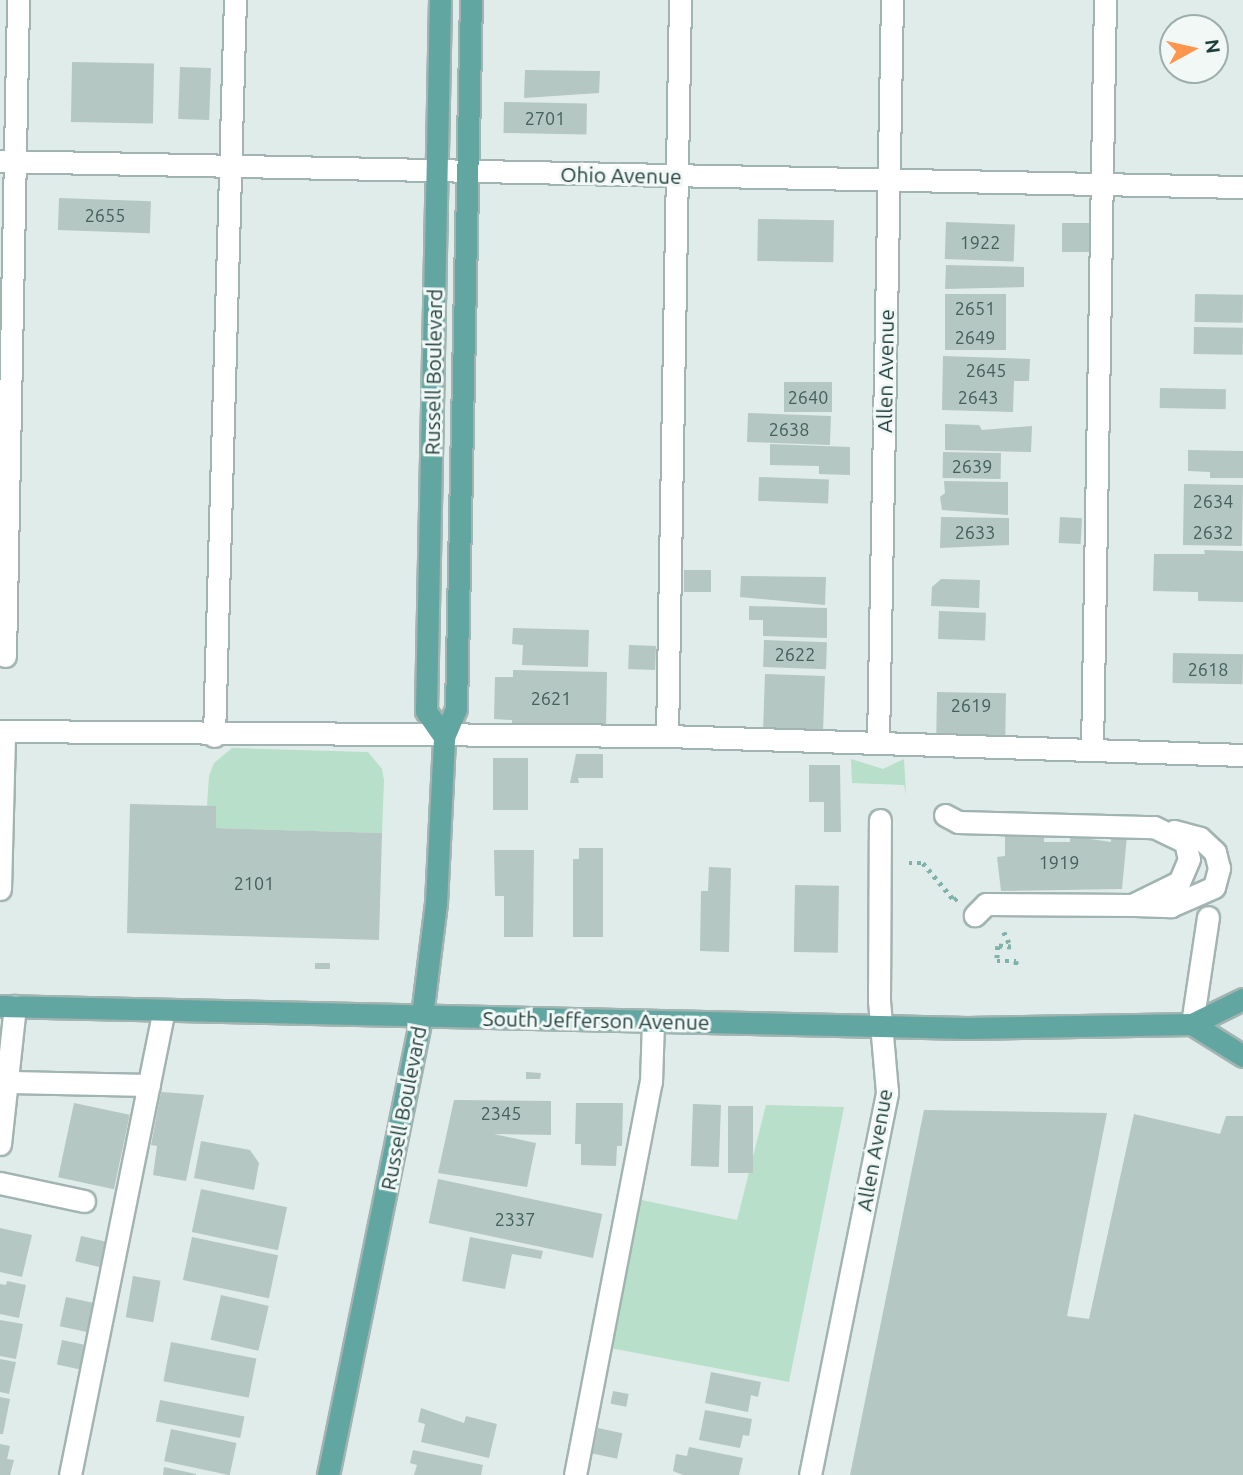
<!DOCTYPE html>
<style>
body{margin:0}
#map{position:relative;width:1243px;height:1475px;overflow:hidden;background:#e0ece9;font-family:Ubuntu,sans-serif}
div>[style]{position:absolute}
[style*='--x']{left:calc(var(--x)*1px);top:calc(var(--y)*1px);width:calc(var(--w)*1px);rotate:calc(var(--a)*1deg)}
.green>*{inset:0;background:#b7dfc9}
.building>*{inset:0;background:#b5c7c2;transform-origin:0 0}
.path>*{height:4.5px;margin-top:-2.25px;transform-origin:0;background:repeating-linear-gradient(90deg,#7eb3ab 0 3.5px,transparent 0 8.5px)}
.roads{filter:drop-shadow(2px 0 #a2b4b1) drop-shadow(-2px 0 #a2b4b1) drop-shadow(0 2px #a2b4b1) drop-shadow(0 -2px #a2b4b1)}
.minor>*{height:21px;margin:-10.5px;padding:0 10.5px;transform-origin:10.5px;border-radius:10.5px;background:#fff}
.major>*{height:21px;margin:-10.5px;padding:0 10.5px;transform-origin:10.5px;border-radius:10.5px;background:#61a6a0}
span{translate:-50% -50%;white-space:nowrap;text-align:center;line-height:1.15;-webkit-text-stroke:6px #f1f8f6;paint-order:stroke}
.number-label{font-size:18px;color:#44605d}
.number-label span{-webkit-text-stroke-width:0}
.street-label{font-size:21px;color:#1f3e3b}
.north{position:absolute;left:1159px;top:14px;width:70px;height:70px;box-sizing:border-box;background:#f1f8f6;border:2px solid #9daeab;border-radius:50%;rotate:82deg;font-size:19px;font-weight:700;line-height:28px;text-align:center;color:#1f3e3b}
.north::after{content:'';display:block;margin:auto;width:24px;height:32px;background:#fe964d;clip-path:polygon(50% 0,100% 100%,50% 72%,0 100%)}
</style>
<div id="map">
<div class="green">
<i style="clip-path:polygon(232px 748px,368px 752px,382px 769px,384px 780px,382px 833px,216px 828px,216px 807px,207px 806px,209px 776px,214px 763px)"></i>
<i style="clip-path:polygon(851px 759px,883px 769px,904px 759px,906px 795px,904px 785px,852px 783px)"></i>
<i style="clip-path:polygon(766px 1105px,844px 1107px,789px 1382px,610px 1348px,637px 1199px,737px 1220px)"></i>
</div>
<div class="building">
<i style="left:72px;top:62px;width:82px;height:60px;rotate:1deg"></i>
<i style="left:180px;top:67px;width:31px;height:52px;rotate:2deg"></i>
<i style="clip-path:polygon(525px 70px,600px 71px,599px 93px,524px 98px)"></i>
<i style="left:504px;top:102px;width:83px;height:31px;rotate:1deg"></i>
<i style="left:59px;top:198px;width:92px;height:32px;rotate:2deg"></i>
<i style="left:758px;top:219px;width:76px;height:42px;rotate:1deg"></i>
<i style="left:946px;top:222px;width:69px;height:37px;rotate:2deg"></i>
<i style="left:1062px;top:223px;width:29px;height:29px"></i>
<i style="clip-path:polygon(946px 265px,1024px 267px,1024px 287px,945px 289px)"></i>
<i style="left:945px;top:294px;width:61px;height:56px"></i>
<i style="left:1195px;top:294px;width:48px;height:28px;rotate:1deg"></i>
<i style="left:1194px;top:327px;width:49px;height:27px;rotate:1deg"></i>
<i style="clip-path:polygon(943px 356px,1030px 359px,1029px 381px,1014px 381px,1013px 412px,942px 410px)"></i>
<i style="left:784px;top:382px;width:48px;height:30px"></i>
<i style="left:1160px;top:388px;width:66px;height:20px;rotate:1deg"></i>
<i style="left:748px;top:413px;width:83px;height:29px;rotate:2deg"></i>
<i style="clip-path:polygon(945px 424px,979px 425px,982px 430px,1032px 426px,1031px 452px,945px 450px)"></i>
<i style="clip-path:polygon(770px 444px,850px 447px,850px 475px,819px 474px,819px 466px,770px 465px)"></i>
<i style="clip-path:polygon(1188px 450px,1243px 451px,1243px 478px,1210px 478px,1210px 472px,1188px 471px)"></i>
<i style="left:943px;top:452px;width:58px;height:26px;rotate:1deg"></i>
<i style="left:759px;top:477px;width:70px;height:24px;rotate:2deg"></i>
<i style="clip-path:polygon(944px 481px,1008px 482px,1008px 515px,942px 510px,940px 497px,945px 493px)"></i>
<i style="left:1184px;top:484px;width:59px;height:61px;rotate:1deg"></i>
<i style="clip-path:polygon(941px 517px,1009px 518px,1009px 545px,940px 548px)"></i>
<i style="left:1060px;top:517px;width:22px;height:26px;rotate:3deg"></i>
<i style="clip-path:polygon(1204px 550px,1243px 551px,1243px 602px,1198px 601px,1198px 592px,1153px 591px,1154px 554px,1205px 554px)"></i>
<i style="left:684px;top:570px;width:27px;height:22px"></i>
<i style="clip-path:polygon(741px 576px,826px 577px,825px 605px,740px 597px)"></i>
<i style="clip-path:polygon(941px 579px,980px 580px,979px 608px,931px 606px,932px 587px)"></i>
<i style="clip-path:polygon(749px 606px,827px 608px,827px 638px,763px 636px,763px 620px,749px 620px)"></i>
<i style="left:939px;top:611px;width:47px;height:28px;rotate:2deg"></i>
<i style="clip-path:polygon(513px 628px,589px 630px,588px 667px,522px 665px,523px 645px,512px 644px)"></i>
<i style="left:764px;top:640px;width:63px;height:27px;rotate:2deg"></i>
<i style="left:629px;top:645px;width:27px;height:24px;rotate:2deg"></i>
<i style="left:1173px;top:653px;width:70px;height:30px;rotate:1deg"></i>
<i style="clip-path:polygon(513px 670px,607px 672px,606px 728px,512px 726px,512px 720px,494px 719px,495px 677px,513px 677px)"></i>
<i style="left:765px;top:674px;width:60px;height:62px;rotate:2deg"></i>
<i style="left:937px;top:692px;width:69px;height:46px;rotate:1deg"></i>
<i style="clip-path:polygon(576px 754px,603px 754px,603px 778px,578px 778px,579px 783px,570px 783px)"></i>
<i style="left:493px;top:758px;width:35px;height:52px"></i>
<i style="clip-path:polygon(809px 765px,840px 765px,841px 832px,824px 832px,824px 802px,809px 802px)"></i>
<i style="clip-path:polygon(130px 804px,216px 806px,216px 828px,382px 833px,379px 940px,127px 933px)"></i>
<i style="clip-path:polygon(1005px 835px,1044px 836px,1044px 842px,1070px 842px,1070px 836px,1111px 842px,1111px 836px,1127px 836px,1122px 889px,1001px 891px,997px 857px,1005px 856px)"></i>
<i style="clip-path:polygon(579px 848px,603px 848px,603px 937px,573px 937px,573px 859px,579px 859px)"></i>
<i style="clip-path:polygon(494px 850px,534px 850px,533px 937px,504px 937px,504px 896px,495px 896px)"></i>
<i style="clip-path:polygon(709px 867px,731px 868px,729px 952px,700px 951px,701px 891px,708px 891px)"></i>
<i style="left:795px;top:885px;width:44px;height:67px;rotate:1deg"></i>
<i style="left:315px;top:963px;width:15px;height:6px"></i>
<i style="clip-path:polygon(526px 1072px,541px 1073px,540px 1079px,526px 1079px)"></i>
<i style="clip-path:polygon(161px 1092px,204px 1095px,186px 1181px,153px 1175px,157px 1146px,151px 1145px)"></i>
<i style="clip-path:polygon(454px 1100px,551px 1101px,551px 1135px,494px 1134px,536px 1143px,527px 1187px,438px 1173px)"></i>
<i style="left:74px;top:1103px;width:57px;height:76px;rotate:12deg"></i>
<i style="clip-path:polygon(576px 1103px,623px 1103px,622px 1146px,617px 1146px,616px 1166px,581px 1165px,581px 1144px,575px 1144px)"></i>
<i style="left:693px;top:1104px;width:28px;height:62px;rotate:2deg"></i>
<i style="left:728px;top:1106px;width:25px;height:67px"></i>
<i style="clip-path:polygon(924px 1110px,1107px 1113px,1067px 1316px,1089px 1319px,1134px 1114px,1220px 1134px,1226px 1116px,1243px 1116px,1243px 1475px,850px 1475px)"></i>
<i style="clip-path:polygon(201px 1141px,250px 1150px,259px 1163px,254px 1190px,194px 1178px)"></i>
<i style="left:438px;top:1179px;width:168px;height:45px;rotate:12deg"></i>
<i style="left:201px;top:1189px;width:88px;height:44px;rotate:12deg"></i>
<i style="clip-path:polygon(0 1228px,32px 1235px,22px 1277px,0 1272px)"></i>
<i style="left:81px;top:1236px;width:27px;height:26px;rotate:13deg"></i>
<i style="left:192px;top:1237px;width:88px;height:44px;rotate:12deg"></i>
<i style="clip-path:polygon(470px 1237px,543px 1251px,541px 1259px,512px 1254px,505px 1289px,462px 1281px)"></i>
<i style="left:133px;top:1276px;width:28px;height:42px;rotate:10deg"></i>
<i style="clip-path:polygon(7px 1281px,26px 1285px,19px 1318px,0 1314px,0 1284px,6px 1285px)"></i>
<i style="left:221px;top:1295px;width:49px;height:46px;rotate:13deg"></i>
<i style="left:66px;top:1297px;width:30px;height:30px;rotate:12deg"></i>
<i style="clip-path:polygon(0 1320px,23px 1324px,16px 1359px,0 1356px)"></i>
<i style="left:62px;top:1340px;width:24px;height:25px;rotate:12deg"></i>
<i style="left:171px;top:1342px;width:87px;height:40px;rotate:11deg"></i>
<i style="clip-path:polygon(0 1359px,16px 1362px,9px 1394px,0 1392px)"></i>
<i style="clip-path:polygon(711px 1372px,761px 1382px,758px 1397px,751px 1395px,748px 1412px,705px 1403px)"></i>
<i style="left:613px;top:1391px;width:16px;height:13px;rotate:11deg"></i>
<i style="clip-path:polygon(0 1397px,10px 1399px,3px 1434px,0 1434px)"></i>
<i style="left:160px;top:1400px;width:86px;height:22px;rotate:11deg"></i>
<i style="clip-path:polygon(421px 1408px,464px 1423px,466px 1416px,497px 1424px,489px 1458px,421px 1442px,425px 1424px,418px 1422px)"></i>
<i style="clip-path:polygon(705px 1410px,752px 1419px,749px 1436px,743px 1435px,740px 1448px,699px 1440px)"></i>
<i style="left:598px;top:1428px;width:25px;height:26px;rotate:12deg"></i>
<i style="left:171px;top:1429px;width:67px;height:33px;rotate:12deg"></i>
<i style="clip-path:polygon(0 1444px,10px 1446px,7px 1459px,14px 1460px,10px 1475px,0 1475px)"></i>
<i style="clip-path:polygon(689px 1447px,743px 1458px,739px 1475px,683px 1475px,673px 1471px,676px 1454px,687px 1456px)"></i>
<i style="clip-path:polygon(413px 1450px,483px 1465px,481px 1475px,414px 1475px,417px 1465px,410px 1463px)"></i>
<i style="clip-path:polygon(164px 1467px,196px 1474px,196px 1475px,163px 1475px)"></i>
</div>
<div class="path">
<i style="--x:909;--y:863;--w:14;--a:0"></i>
<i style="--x:923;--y:863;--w:48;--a:50"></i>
<i style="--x:954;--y:900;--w:4;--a:-34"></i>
<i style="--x:1004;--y:932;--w:17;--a:65"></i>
<i style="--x:1011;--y:947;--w:13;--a:-176"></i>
<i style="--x:998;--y:946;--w:15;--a:94"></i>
<i style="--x:997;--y:961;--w:19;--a:0"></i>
<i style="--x:1016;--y:961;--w:6;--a:81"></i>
</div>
<div class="roads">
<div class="minor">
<i style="--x:0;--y:161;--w:1243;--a:1.2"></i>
<i style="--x:5;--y:656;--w:656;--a:-88.86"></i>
<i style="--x:0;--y:731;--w:667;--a:0.43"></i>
<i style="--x:667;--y:736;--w:576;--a:1.89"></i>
<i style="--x:214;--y:736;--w:736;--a:-88.37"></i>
<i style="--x:667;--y:736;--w:736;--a:-88.99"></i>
<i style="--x:878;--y:742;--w:742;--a:-88.92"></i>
<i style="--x:1092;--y:750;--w:750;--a:-89.01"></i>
<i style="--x:945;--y:815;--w:15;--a:28"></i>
<i style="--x:958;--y:822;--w:196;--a:1.5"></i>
<i style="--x:1154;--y:827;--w:34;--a:26"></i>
<i style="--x:1185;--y:842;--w:17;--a:77"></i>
<i style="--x:1189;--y:859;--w:25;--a:113"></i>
<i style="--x:1179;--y:882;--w:52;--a:153.9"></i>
<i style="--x:1132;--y:905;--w:146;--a:-179.6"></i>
<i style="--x:986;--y:904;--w:16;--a:135"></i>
<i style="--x:0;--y:889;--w:158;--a:-88.5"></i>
<i style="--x:1135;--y:905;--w:36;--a:2"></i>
<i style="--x:1171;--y:906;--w:47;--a:-23.8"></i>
<i style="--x:1214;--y:887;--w:20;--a:-75"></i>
<i style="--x:1219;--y:868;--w:16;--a:-104"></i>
<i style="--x:1215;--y:852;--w:21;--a:-137"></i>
<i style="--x:1200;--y:838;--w:27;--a:-165"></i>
<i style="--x:1192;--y:1024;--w:108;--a:-81.5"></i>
<i style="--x:10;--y:1082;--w:139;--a:1.2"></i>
<i style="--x:0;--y:1144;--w:139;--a:-83.8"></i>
<i style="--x:0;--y:1183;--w:86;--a:12.1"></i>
<i style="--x:70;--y:1475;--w:474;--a:-78.6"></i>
<i style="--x:575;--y:1475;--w:400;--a:-79.1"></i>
<i style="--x:651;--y:1082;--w:61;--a:-88.1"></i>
<i style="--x:810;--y:1475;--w:391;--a:-78.6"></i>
<i style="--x:887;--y:1092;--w:92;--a:-95"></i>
<i style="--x:879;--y:1000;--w:180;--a:-89.7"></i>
</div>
<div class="major">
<i style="--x:440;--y:0;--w:711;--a:91.13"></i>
<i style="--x:426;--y:711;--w:32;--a:55"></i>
<i style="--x:0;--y:1006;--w:967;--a:1.3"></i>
<i style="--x:967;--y:1028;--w:225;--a:-1"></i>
<i style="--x:1192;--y:1024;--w:57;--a:-26.1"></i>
<i style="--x:1192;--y:1024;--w:60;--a:32.1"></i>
<i style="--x:328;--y:1475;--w:470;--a:-78.5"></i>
<i style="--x:422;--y:1015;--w:113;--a:-82.9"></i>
<i style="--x:436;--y:903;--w:166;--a:-87.2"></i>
<i style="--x:444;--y:737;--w:30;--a:-67"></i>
<i style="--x:456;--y:709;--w:709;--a:-88.79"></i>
</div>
</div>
<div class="number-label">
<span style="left:545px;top:118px">2701</span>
<span style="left:105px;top:215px">2655</span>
<span style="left:980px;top:242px">1922</span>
<span style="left:975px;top:308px">2651</span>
<span style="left:975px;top:337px">2649</span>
<span style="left:986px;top:370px">2645</span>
<span style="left:808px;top:397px">2640</span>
<span style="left:978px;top:397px">2643</span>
<span style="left:789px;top:429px">2638</span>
<span style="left:972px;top:466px">2639</span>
<span style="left:1213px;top:501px">2634</span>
<span style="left:975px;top:532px">2633</span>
<span style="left:1213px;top:532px">2632</span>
<span style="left:795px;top:654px">2622</span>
<span style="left:1208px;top:669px">2618</span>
<span style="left:551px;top:698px">2621</span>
<span style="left:971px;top:705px">2619</span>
<span style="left:1059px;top:862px">1919</span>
<span style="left:254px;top:883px">2101</span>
<span style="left:501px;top:1113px">2345</span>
<span style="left:515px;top:1219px">2337</span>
</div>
<div class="street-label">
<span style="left:621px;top:175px;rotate:1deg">Ohio Avenue</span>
<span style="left:885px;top:371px;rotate:-89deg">Allen Avenue</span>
<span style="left:433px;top:372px;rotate:-89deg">Russell Boulevard</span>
<span style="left:596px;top:1020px;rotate:1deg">South Jefferson Avenue</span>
<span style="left:403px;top:1108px;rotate:-79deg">Russell Boulevard</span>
<span style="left:874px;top:1150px;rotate:-80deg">Allen Avenue</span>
</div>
<div class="north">N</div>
</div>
